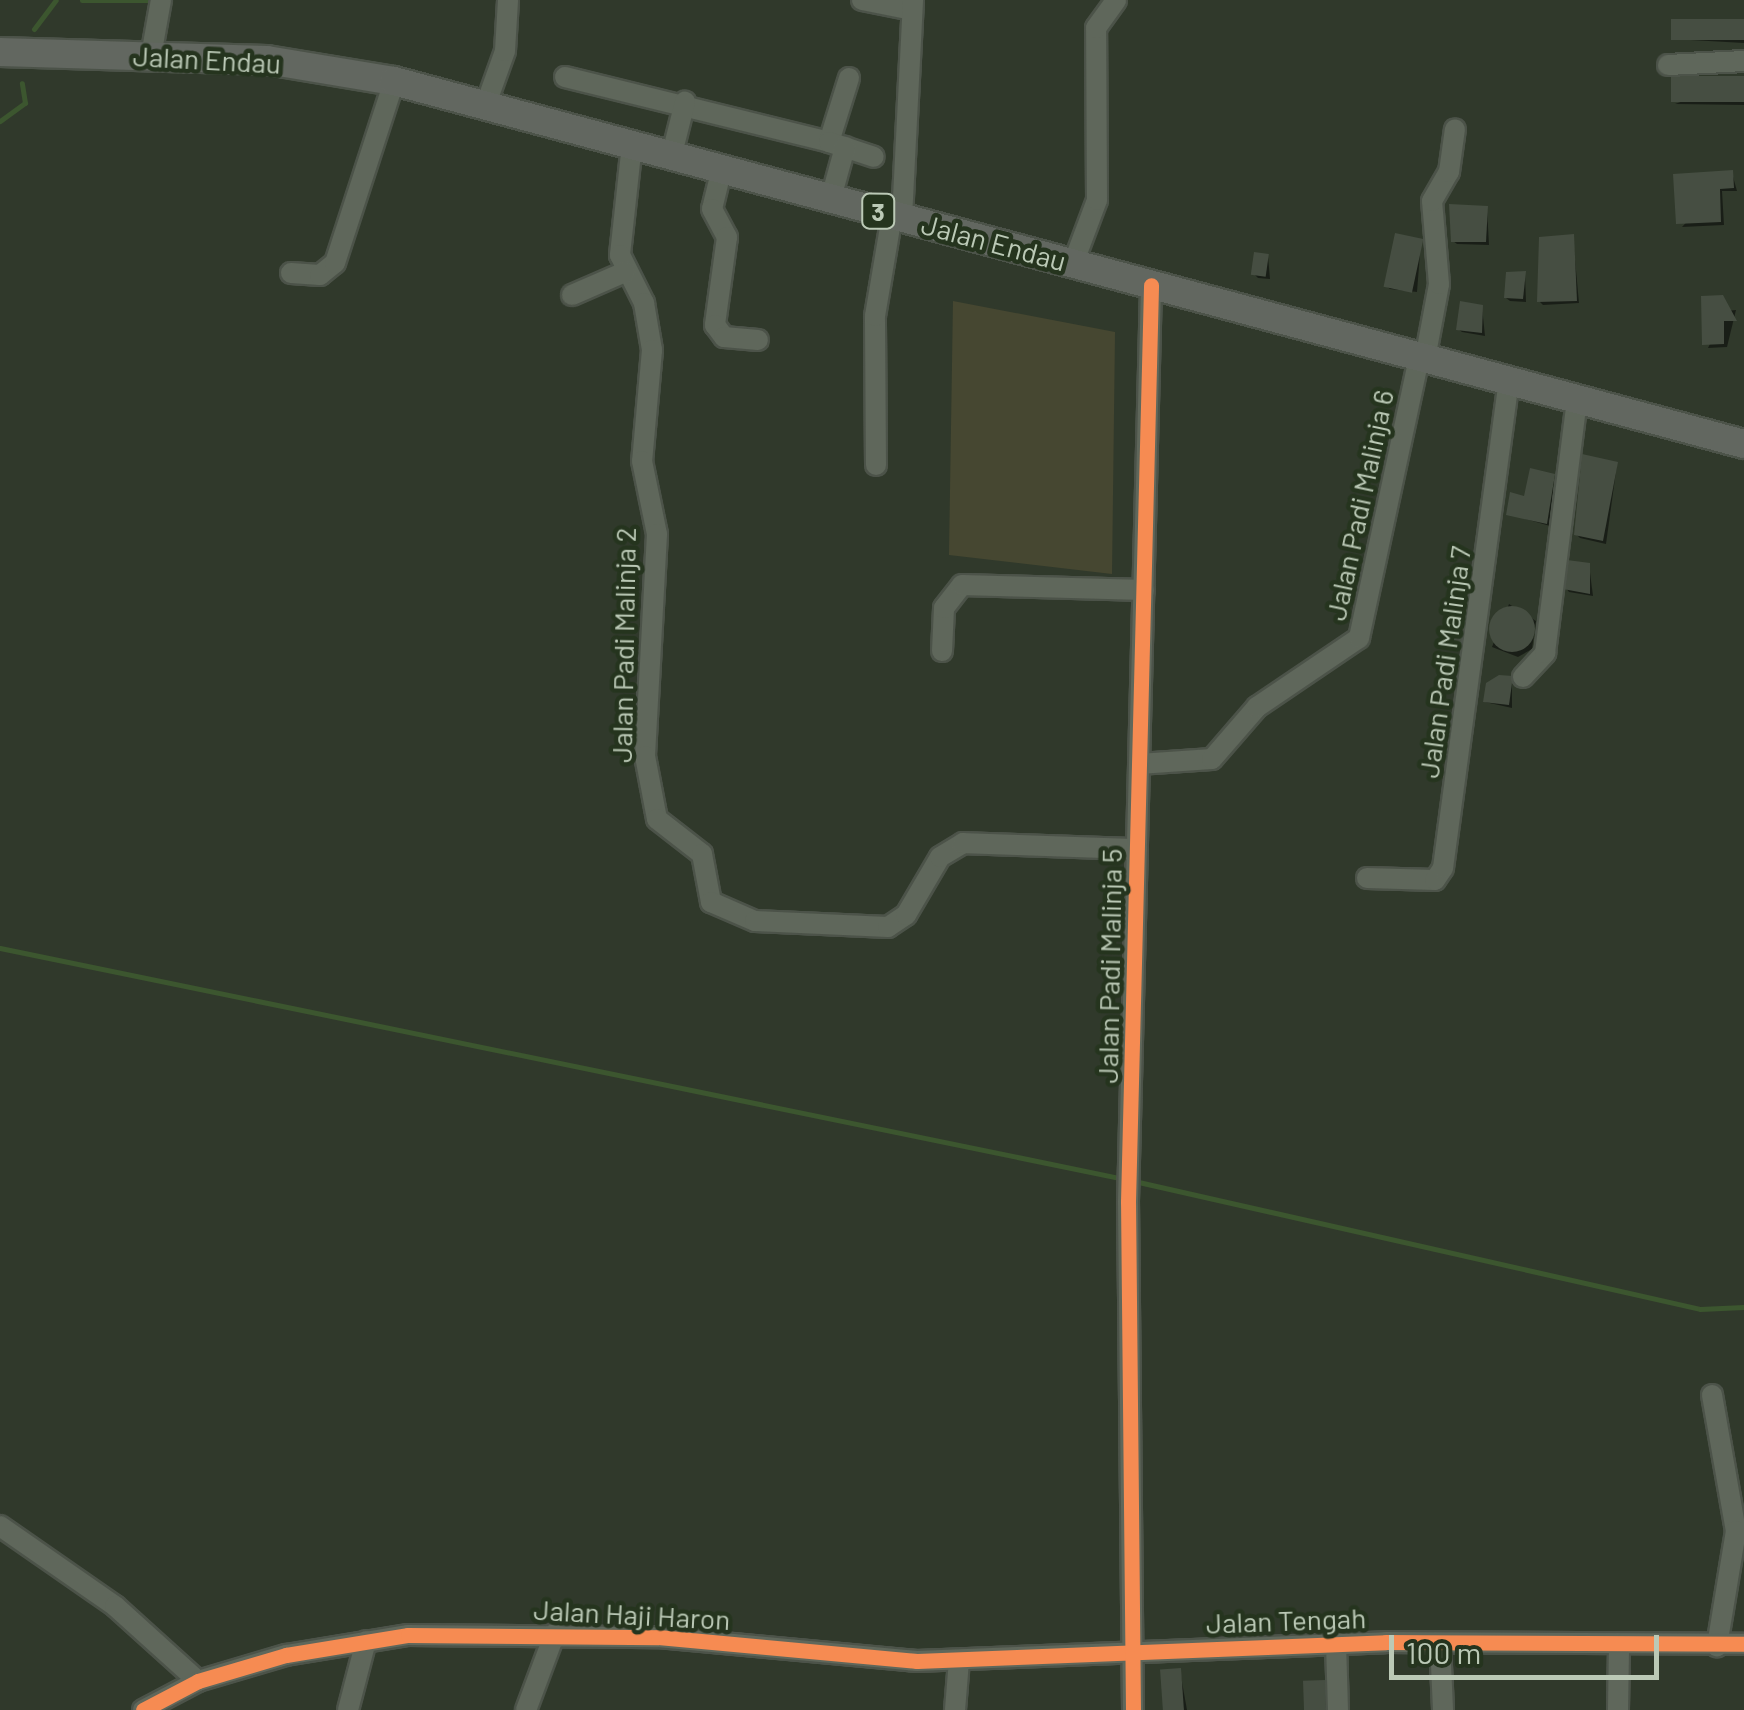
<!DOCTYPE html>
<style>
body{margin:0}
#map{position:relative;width:1744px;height:1710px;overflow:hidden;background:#30392b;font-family:Barlow,sans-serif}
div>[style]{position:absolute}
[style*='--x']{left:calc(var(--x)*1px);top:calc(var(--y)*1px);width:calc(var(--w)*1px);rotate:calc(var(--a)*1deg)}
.green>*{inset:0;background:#464731}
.shadow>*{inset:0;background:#0007}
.stream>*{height:5px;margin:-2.5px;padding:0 2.5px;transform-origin:2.5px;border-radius:2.5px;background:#3c562f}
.building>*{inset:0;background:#464e42;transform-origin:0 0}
.round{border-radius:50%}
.roads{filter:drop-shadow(2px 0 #4c5349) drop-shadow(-2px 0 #4c5349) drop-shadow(0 2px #4c5349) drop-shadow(0 -2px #4c5349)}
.minor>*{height:20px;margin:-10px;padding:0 10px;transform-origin:10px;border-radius:10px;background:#5f675b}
.highway>*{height:28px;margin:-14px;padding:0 14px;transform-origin:14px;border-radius:14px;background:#626760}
.cycleway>*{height:15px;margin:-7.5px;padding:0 7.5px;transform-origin:7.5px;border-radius:7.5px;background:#f68b52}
span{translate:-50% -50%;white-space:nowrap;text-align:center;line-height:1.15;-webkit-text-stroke:9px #25341e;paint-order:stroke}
.shield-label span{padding:2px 8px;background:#25341e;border:2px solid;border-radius:8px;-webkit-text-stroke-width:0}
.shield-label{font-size:25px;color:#bbc9b6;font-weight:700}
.street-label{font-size:28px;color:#bbc9b6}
.scale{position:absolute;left:1389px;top:1635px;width:270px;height:45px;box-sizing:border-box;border:5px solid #bbc9b6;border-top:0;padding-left:12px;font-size:30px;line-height:35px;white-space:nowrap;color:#bbc9b6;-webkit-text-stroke:8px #25341e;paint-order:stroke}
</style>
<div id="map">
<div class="green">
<i style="clip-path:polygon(953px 301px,1115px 332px,1112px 574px,949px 555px)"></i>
</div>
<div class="shadow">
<i style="clip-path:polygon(1744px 21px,1744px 43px,1673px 39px)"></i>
<i style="clip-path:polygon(1744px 79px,1744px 105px,1675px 104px)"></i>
<i style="clip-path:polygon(1732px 173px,1737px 191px,1722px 191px,1724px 225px,1682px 227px)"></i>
<i style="clip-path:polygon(1487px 208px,1489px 245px,1457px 244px,1453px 241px)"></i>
<i style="clip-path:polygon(1573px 237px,1579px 303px,1543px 305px,1539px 301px)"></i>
<i style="clip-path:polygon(1421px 241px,1417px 292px,1390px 289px,1386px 286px)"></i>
<i style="clip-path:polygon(1268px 256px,1270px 279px,1258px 278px,1254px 274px)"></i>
<i style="clip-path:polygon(1525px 274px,1526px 302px,1510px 301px,1506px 298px)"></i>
<i style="clip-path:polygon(1482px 307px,1485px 336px,1462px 332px,1458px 329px)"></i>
<i style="clip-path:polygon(1736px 310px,1727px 347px,1708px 348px,1726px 311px)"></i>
<i style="clip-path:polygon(1617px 464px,1606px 544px,1580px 538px,1576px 534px)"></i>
<i style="clip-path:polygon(1554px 477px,1550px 526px,1509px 514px,1526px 499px)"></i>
<i style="clip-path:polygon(1589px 565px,1593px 596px,1569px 592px,1566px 588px)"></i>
<i style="clip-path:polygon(1509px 604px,1536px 621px,1532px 649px,1518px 657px,1492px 647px)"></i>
<i style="clip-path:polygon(1512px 679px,1512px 708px,1485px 702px)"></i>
<i style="clip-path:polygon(1180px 1671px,1187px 1710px,1165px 1710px)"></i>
<i style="clip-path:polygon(1324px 1683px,1328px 1710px,1306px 1710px)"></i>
</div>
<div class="stream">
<i style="--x:82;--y:0;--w:66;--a:0"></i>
<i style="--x:34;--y:29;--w:36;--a:-53"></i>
<i style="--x:0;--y:121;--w:31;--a:-36"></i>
<i style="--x:25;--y:103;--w:20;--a:-99"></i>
<i style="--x:0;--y:948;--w:1147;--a:11.61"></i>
<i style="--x:1134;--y:1181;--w:580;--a:12.74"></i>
<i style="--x:1700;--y:1309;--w:44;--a:-2.6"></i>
</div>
<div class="building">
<i style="left:1671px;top:19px;width:73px;height:21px"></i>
<i style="left:1744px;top:76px;width:26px;height:73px;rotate:90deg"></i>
<i style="clip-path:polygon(1733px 170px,1734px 188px,1720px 189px,1721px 222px,1676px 224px,1673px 174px)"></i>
<i style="clip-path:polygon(1449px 204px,1488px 206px,1486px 242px,1451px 242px)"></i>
<i style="left:1395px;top:233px;width:29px;height:55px;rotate:12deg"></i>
<i style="clip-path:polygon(1574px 234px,1577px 301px,1537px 302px,1539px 237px)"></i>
<i style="left:1254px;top:252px;width:15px;height:23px;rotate:8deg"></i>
<i style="clip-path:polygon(1526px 271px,1523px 299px,1504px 298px,1506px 272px)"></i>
<i style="clip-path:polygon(1723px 295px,1737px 321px,1724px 321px,1724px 344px,1702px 345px,1701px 296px)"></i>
<i style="clip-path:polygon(1460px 301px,1483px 305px,1482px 333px,1456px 330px)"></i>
<i style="clip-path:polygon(1582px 454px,1618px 462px,1603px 541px,1574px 535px)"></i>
<i style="clip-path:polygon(1530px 468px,1555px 474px,1547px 524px,1506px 515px,1510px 492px,1524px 496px)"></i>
<i style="clip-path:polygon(1567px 560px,1590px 563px,1590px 594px,1563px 589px)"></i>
<i style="clip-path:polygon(1452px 584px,1476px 587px,1471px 649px,1440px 646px)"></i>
<i class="round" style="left:1489px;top:606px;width:46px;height:46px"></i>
<i style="clip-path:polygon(1499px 675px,1513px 676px,1509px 705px,1483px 702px,1486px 683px)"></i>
<i style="left:1181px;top:1668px;width:42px;height:21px;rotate:86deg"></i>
<i style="left:1325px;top:1680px;width:30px;height:22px;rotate:88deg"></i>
</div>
<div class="roads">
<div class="minor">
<i style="--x:862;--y:0;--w:51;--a:11.3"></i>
<i style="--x:151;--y:56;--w:57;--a:-79.9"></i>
<i style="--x:1668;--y:65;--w:76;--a:-3"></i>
<i style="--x:565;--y:77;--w:272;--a:13.8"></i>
<i style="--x:849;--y:78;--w:67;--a:107.4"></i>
<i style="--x:829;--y:142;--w:47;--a:18.4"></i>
<i style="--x:486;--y:104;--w:56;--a:-70.3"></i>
<i style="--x:505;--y:51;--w:51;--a:-86.6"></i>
<i style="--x:632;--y:144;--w:112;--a:96.2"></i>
<i style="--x:620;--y:255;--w:54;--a:63.4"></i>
<i style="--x:644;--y:303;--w:48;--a:80.3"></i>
<i style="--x:652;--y:350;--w:111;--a:95.1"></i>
<i style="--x:642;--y:461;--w:75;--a:78.4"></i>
<i style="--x:657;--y:534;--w:222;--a:93.1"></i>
<i style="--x:645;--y:756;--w:64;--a:79.2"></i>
<i style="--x:657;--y:819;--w:57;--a:37.9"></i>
<i style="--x:702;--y:854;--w:49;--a:79.4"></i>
<i style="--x:711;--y:902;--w:48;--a:23.4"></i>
<i style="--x:755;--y:921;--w:133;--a:2.6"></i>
<i style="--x:888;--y:927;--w:22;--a:-34"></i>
<i style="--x:906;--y:915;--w:67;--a:-59.6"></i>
<i style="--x:940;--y:857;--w:27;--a:-31"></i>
<i style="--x:963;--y:843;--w:174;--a:2"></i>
<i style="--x:672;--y:154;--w:54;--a:-76"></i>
<i style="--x:722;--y:168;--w:42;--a:103.7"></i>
<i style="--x:712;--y:209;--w:32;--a:62"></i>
<i style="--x:727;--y:237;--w:89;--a:97.8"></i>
<i style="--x:715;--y:325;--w:15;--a:53"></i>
<i style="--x:724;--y:337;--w:34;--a:5"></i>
<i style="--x:831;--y:198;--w:53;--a:-74.6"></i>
<i style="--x:902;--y:218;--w:218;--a:-87.1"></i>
<i style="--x:1073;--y:264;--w:68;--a:-69.4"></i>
<i style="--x:1097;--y:200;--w:172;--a:-90.3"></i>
<i style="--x:1096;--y:28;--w:34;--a:-54"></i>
<i style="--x:291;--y:273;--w:29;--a:4"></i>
<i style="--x:320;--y:275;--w:19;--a:-39"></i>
<i style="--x:335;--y:263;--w:191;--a:-72"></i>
<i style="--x:572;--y:295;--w:58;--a:-23.5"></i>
<i style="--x:1425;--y:359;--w:76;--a:-79.4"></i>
<i style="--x:1439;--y:284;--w:83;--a:-94.8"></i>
<i style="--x:1432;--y:201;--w:34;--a:-60"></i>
<i style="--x:1449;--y:172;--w:43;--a:-82.1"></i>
<i style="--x:876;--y:465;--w:149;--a:-90.4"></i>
<i style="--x:875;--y:316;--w:102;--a:-80.4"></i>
<i style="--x:942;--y:651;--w:43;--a:-87.3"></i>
<i style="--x:944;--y:608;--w:29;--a:-52"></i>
<i style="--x:962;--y:585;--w:182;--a:1.6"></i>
<i style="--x:1523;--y:677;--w:33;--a:-47"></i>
<i style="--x:1545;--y:653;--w:257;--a:-82.8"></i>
<i style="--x:1139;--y:764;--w:73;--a:-3.9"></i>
<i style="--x:1212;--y:759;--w:69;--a:-49.1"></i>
<i style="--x:1257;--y:707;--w:123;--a:-34.1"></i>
<i style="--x:1359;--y:638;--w:287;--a:-77.9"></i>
<i style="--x:1367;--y:878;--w:68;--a:1.7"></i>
<i style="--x:1435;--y:880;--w:14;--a:-56"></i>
<i style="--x:1443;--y:868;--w:492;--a:-82.3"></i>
<i style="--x:1712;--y:1395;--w:138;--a:80"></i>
<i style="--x:1736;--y:1531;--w:117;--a:99.4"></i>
<i style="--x:0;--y:1526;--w:140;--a:34.8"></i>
<i style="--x:115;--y:1606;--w:112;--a:42.1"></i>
<i style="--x:1336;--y:1643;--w:67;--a:88.3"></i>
<i style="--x:1440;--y:1643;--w:67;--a:87.4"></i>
<i style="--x:143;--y:1710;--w:62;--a:-27.8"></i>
<i style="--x:198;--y:1681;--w:92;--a:-16.5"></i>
<i style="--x:286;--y:1655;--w:124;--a:-9.3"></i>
<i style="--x:408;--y:1635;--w:250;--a:0.5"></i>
<i style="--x:658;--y:1637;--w:260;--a:5.3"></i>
<i style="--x:917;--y:1661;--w:469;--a:-2.3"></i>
<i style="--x:1386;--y:1642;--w:358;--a:0.3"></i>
<i style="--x:348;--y:1710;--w:71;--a:-75.4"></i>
<i style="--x:526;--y:1710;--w:82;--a:-69.4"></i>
<i style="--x:955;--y:1710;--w:50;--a:-85.4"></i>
<i style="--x:1133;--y:1710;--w:508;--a:-90.56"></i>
<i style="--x:1128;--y:1202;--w:917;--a:-88.56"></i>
<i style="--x:1618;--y:1710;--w:66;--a:-89.1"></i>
</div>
<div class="highway">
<i style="--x:0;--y:52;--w:267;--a:1.7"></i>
<i style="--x:267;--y:60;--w:129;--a:9.4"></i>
<i style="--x:394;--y:81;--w:1398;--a:15.05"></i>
</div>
</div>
<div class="cycleway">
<i style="--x:143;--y:1710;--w:62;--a:-27.8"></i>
<i style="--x:198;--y:1681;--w:92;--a:-16.5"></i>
<i style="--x:286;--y:1655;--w:124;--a:-9.3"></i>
<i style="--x:408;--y:1635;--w:250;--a:0.5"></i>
<i style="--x:658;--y:1637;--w:260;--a:5.3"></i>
<i style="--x:917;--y:1661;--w:469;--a:-2.3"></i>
<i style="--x:1386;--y:1642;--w:358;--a:0.3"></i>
<i style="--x:1133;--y:1710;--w:508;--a:-90.56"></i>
<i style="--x:1128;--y:1202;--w:917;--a:-88.56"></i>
</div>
<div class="shield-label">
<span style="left:878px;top:211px">3</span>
</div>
<div class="street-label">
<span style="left:207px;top:59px;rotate:3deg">Jalan Endau</span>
<span style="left:994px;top:242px;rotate:15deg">Jalan Endau</span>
<span style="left:1359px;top:505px;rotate:-78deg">Jalan Padi Malinja 6</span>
<span style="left:623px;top:645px;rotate:-89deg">Jalan Padi Malinja 2</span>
<span style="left:1444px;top:662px;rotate:-82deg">Jalan Padi Malinja 7</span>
<span style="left:1109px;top:966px;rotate:-89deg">Jalan Padi Malinja 5</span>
<span style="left:632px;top:1614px;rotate:3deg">Jalan Haji Haron</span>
<span style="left:1286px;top:1620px;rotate:-2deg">Jalan Tengah</span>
</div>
<div class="scale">100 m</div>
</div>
